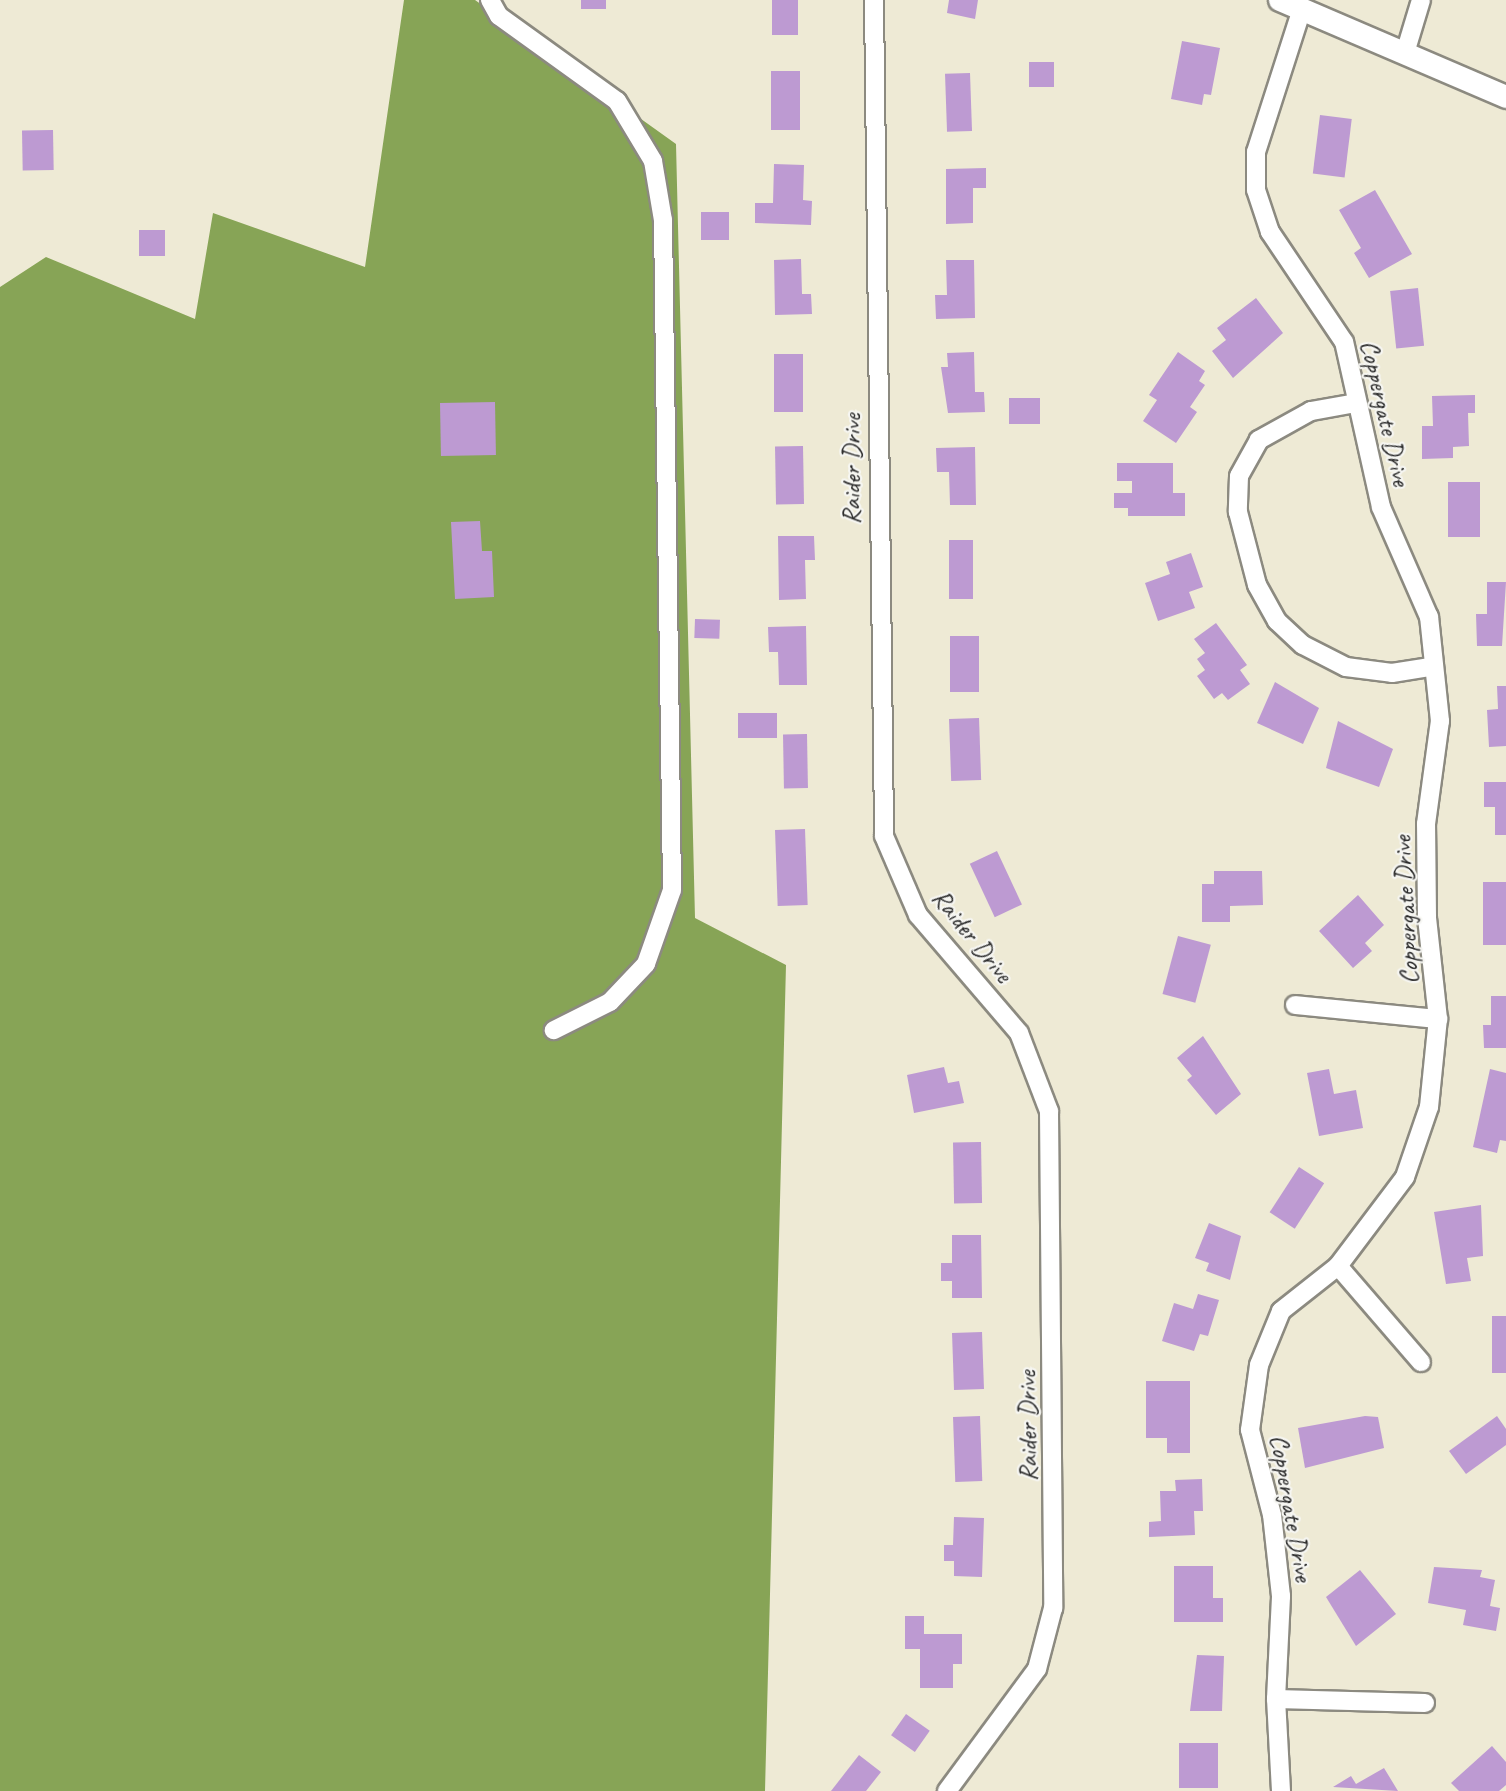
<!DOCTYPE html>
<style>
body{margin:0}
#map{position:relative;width:1506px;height:1791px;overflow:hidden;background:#eeead5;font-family:Caveat,sans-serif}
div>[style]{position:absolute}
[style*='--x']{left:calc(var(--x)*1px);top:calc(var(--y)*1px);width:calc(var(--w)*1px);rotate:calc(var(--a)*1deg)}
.forest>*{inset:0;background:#87a456}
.building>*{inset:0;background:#bd9ad2;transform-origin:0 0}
.roads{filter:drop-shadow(2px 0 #8c8a80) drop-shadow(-2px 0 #8c8a80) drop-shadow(0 2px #8c8a80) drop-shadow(0 -2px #8c8a80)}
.minor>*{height:18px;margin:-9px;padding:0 9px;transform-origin:9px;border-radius:9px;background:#fff}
.tertiary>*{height:22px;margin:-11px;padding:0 11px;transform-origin:11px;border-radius:11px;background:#fff}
span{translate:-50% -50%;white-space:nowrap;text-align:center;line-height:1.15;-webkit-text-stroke:4.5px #f6f6f2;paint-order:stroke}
.street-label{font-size:26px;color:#2b2b2b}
</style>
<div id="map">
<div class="forest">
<i style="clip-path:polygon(404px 0,475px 0,676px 144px,695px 918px,786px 965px,765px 1791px,0 1791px,0 287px,46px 257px,195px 319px,213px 213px,365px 267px)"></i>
</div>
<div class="building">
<i style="left:581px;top:0;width:25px;height:9px"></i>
<i style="left:772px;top:0;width:26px;height:35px"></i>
<i style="clip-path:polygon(949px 0,978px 0,975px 19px,947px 13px)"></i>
<i style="clip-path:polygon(1182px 41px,1220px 48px,1211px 95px,1204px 94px,1202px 105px,1171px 99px)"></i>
<i style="left:1029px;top:62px;width:25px;height:25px"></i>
<i style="left:771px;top:71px;width:29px;height:59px"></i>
<i style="left:970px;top:73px;width:58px;height:25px;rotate:88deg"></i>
<i style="left:1320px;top:115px;width:32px;height:59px;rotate:7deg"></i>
<i style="left:53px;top:130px;width:40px;height:31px;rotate:89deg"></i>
<i style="clip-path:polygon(774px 164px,804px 165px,803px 200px,812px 201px,811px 225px,755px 223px,755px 203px,773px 203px)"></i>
<i style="clip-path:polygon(986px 168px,986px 188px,973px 188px,973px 223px,946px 224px,946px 169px)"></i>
<i style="clip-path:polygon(1375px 190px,1412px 254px,1369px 278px,1354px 253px,1361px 248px,1339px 210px)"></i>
<i style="left:701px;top:212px;width:28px;height:28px"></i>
<i style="left:139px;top:230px;width:26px;height:26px"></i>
<i style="clip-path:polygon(801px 259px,802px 294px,811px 294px,812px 314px,775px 315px,774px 260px)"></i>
<i style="clip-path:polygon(946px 260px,974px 260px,975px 318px,936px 319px,935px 295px,947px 295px)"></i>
<i style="left:1418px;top:288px;width:58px;height:28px;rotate:84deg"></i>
<i style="clip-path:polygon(1256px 298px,1283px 333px,1233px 378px,1212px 351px,1226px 340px,1217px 328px)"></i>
<i style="clip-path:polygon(974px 352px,975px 392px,984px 392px,985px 412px,948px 413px,941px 367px,948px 367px,947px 353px)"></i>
<i style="clip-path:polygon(1178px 352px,1205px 371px,1199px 381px,1205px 385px,1190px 407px,1197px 412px,1176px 443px,1143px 421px,1157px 400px,1149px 395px)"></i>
<i style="left:774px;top:354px;width:29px;height:58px"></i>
<i style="clip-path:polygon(1475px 395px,1475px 413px,1468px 413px,1469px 446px,1453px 447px,1453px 458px,1422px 459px,1422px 426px,1433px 426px,1432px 396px)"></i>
<i style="left:1009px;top:398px;width:31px;height:26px"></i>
<i style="left:495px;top:402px;width:53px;height:55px;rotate:89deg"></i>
<i style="left:803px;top:446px;width:58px;height:28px;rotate:89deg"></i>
<i style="clip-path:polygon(975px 447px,976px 505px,950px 505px,949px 472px,937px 472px,936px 448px)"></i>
<i style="clip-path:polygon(1117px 463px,1173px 463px,1173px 493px,1185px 493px,1185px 516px,1128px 516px,1128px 508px,1114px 508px,1114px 493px,1132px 493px,1132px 481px,1117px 481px)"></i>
<i style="left:1448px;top:482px;width:32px;height:55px"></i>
<i style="clip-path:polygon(480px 521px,482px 551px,492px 551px,494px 597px,455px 599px,451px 522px)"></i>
<i style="clip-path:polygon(778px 536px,814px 536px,815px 560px,805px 560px,806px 599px,779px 600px)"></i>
<i style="left:949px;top:540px;width:24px;height:59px"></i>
<i style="clip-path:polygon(1191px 553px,1203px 587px,1189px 592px,1195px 608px,1158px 621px,1145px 583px,1170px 574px,1166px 562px)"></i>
<i style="clip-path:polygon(1487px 582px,1506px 582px,1502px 646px,1477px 646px,1476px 614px,1487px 614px)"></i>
<i style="left:695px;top:619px;width:25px;height:19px;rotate:2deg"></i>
<i style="clip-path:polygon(1216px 623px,1247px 665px,1240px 670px,1250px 684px,1228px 700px,1222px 693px,1214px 699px,1197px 676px,1205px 670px,1197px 659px,1205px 653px,1194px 639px)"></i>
<i style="clip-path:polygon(806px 626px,807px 685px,779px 685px,778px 652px,769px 652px,768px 627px)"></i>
<i style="left:950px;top:636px;width:29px;height:56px"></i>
<i style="clip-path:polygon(1275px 682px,1319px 708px,1303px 744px,1257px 723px)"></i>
<i style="clip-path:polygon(1497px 686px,1506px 686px,1506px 746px,1489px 747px,1487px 710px,1498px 709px)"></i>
<i style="left:738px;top:713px;width:39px;height:25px"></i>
<i style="left:979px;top:718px;width:62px;height:30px;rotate:88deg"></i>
<i style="clip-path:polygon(1338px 721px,1393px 749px,1379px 787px,1326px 768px)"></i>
<i style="left:807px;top:734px;width:54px;height:24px;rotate:89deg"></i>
<i style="clip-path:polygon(1484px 782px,1506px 782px,1506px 835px,1495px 835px,1495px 807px,1484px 807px)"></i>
<i style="left:805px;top:829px;width:76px;height:30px;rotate:88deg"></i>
<i style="left:997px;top:851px;width:59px;height:30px;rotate:65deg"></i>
<i style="clip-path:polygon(1214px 871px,1262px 871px,1263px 905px,1230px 906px,1230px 922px,1202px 922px,1202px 884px,1214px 884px)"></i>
<i style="left:1483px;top:882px;width:23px;height:63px"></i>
<i style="clip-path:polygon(1358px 895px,1384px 925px,1365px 943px,1372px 951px,1353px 968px,1319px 931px)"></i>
<i style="left:1178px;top:936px;width:34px;height:60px;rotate:15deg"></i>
<i style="clip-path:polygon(1491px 996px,1506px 996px,1506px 1048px,1484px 1048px,1483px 1025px,1491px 1025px)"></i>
<i style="clip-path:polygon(1203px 1036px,1241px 1094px,1216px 1115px,1187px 1080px,1192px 1076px,1177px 1058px)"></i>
<i style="clip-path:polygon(944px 1067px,948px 1083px,959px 1081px,964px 1103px,914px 1113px,907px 1075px)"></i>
<i style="clip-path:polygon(1329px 1069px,1334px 1094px,1356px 1090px,1363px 1128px,1319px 1136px,1307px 1073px)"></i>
<i style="clip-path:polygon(1490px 1069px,1506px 1073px,1506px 1141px,1500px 1140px,1497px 1153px,1473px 1147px)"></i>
<i style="left:981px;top:1142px;width:61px;height:28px;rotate:89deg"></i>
<i style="left:1299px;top:1167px;width:30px;height:54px;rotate:33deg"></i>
<i style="clip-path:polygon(1481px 1205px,1483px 1256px,1467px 1258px,1471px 1281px,1446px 1284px,1434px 1212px)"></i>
<i style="clip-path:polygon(1209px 1223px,1241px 1236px,1230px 1280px,1206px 1271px,1209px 1263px,1195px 1258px)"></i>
<i style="clip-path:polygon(952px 1235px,981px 1235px,982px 1298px,952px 1298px,952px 1281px,941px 1281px,941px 1263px,952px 1263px)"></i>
<i style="clip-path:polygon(1198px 1294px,1219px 1300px,1208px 1336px,1200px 1334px,1194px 1351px,1162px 1341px,1174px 1303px,1193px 1309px)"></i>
<i style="left:1492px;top:1316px;width:14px;height:57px"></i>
<i style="left:982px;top:1332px;width:57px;height:30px;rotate:88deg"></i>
<i style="clip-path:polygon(1146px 1381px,1190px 1381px,1190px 1453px,1167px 1453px,1167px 1438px,1146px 1438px)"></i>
<i style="left:980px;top:1416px;width:65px;height:27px;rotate:88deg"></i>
<i style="clip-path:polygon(1365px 1416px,1378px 1417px,1384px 1448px,1305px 1468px,1298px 1428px)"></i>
<i style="clip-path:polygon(1497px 1416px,1506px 1429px,1506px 1445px,1466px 1474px,1449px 1451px)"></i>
<i style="clip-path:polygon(1202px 1479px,1203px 1511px,1194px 1511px,1195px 1535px,1149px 1537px,1149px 1522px,1161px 1521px,1160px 1491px,1176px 1491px,1175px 1480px)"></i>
<i style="clip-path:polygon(954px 1517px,984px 1518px,982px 1577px,954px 1576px,954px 1561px,944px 1561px,944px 1545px,953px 1545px)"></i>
<i style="clip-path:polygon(1174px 1566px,1213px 1566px,1213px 1598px,1223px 1598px,1223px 1622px,1174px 1622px)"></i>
<i style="clip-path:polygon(1434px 1567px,1482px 1570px,1480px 1577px,1495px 1580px,1490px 1606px,1500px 1608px,1496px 1631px,1463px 1625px,1466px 1610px,1428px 1603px)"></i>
<i style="clip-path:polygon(1360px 1570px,1396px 1614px,1356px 1646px,1326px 1597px)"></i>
<i style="clip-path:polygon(905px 1616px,924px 1616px,924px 1634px,962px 1634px,962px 1664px,953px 1664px,953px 1688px,920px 1688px,920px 1649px,905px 1649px)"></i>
<i style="clip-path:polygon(1197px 1655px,1224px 1656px,1222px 1711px,1190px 1711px)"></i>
<i style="left:906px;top:1714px;width:29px;height:26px;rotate:35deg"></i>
<i style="left:1179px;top:1743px;width:39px;height:45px"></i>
<i style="clip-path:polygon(1492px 1746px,1506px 1762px,1506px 1785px,1499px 1791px,1459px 1791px,1451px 1783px)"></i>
<i style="clip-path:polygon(859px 1755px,881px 1772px,866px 1791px,831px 1791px)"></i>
<i style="clip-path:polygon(1384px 1768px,1398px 1791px,1333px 1787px,1351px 1776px,1356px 1784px)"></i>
</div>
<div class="roads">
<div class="minor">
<i style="--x:490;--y:0;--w:18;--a:61"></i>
<i style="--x:499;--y:16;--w:145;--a:35.8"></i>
<i style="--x:617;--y:101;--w:70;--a:59"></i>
<i style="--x:653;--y:161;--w:60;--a:80.4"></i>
<i style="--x:663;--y:220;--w:670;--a:89.23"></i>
<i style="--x:672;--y:890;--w:78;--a:109.4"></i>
<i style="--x:646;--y:964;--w:52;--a:133.5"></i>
<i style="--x:610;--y:1002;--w:63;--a:153.4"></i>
<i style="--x:874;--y:0;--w:836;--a:89.31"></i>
<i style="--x:884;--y:836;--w:86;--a:66.7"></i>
<i style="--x:918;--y:915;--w:155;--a:49.4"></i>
<i style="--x:1019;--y:1033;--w:84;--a:69"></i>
<i style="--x:1049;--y:1111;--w:497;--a:89.5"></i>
<i style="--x:1053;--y:1608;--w:63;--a:104.7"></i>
<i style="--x:1037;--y:1669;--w:152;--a:126.4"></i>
<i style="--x:1405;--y:53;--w:55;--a:-73.2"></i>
<i style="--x:1356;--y:403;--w:46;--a:169.9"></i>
<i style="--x:1311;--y:411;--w:60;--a:150.9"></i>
<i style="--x:1259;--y:440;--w:41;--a:119.1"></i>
<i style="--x:1239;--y:476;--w:36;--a:92"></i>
<i style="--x:1238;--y:512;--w:75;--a:75.4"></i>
<i style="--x:1257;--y:585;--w:41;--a:60.9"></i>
<i style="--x:1277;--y:621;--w:35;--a:43"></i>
<i style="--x:1303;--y:645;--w:48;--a:27.1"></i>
<i style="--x:1346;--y:667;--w:46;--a:7.4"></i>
<i style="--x:1392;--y:673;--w:39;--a:-9"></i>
<i style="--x:1295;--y:1005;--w:144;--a:5.6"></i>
<i style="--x:1338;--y:1266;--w:127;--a:49.2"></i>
<i style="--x:1276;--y:1699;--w:149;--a:1.5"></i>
<i style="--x:1281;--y:1791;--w:92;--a:-93.1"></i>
<i style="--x:1276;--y:1699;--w:103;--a:-87.2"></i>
<i style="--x:1281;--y:1596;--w:81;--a:-96.3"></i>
<i style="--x:1272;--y:1515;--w:88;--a:-104.5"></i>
<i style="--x:1250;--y:1430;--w:66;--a:-82.1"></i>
<i style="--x:1259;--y:1365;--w:58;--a:-67.8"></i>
<i style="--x:1281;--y:1311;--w:73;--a:-38.3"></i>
<i style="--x:1338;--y:1266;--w:111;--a:-53"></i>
<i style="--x:1405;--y:1177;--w:74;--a:-71.1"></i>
<i style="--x:1429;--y:1107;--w:88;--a:-84.2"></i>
<i style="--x:1438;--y:1019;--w:103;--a:-96.2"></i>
<i style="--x:1427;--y:917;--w:93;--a:-90.6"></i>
<i style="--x:1426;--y:824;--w:104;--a:-82.3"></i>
<i style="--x:1440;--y:721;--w:105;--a:-96"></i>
<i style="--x:1429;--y:617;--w:120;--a:-113.6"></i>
<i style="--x:1381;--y:507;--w:169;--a:-102.6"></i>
<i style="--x:1344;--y:342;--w:133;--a:-123.9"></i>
<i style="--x:1270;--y:232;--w:44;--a:-108.4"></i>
<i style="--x:1256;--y:190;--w:38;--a:-90"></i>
<i style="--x:1256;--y:152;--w:150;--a:-72.2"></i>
</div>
<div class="tertiary">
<i style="--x:1280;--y:0;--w:246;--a:23.2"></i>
</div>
</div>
<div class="street-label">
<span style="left:1385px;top:413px;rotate:77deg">Coppergate Drive</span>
<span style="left:852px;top:469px;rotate:-90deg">Raider Drive</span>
<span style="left:1406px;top:910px;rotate:-93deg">Coppergate Drive</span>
<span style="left:972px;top:936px;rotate:51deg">Raider Drive</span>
<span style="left:1028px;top:1426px;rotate:-91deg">Raider Drive</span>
<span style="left:1291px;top:1508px;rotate:80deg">Coppergate Drive</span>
</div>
</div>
